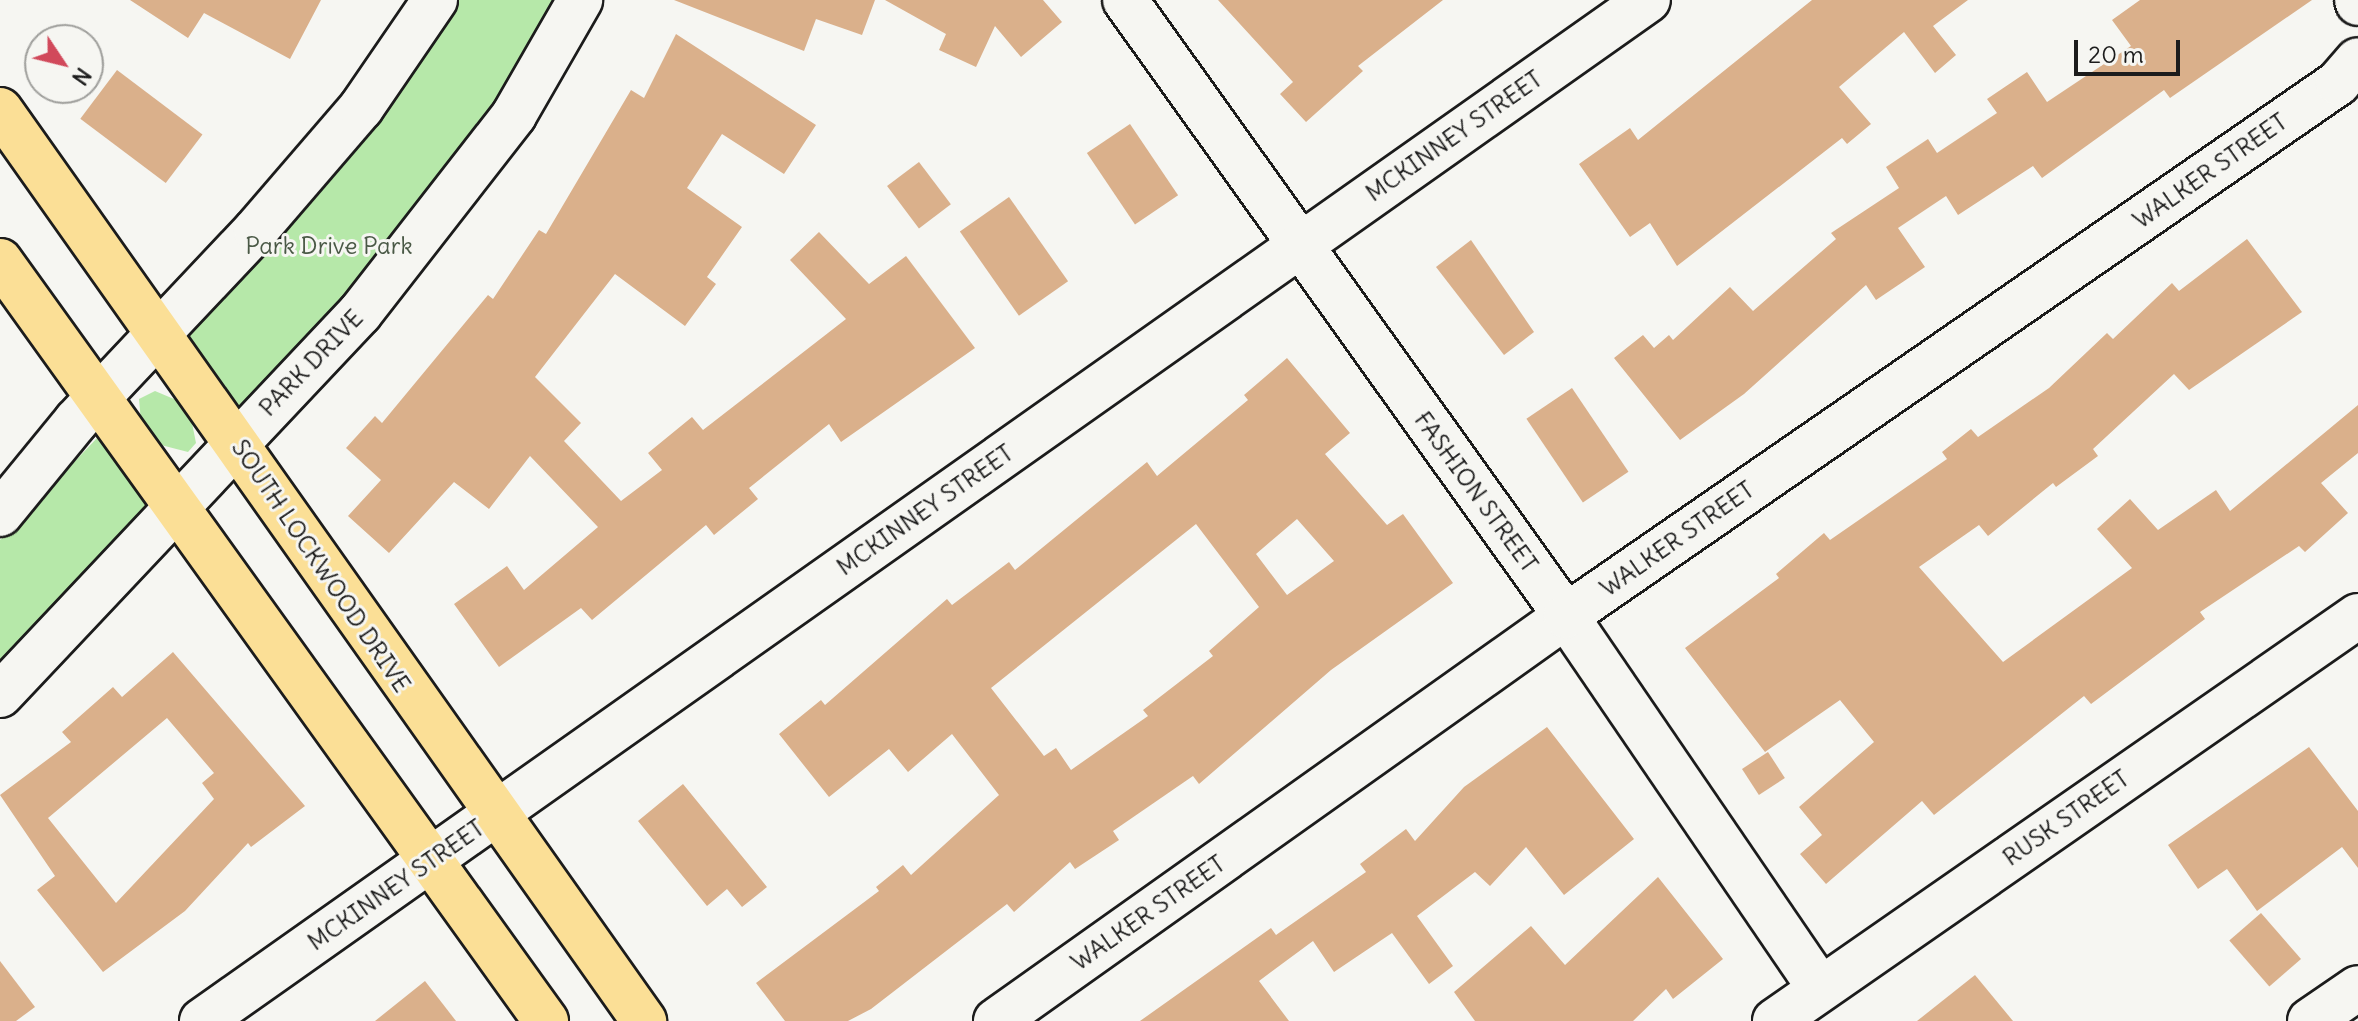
<!DOCTYPE html>
<style>
body{margin:0}
#map{position:relative;width:2358px;height:1021px;overflow:hidden;background:#f6f6f2;font-family:Delius,sans-serif}
div>[style]{position:absolute}
[style*='--x']{left:calc(var(--x)*1px);top:calc(var(--y)*1px);width:calc(var(--w)*1px);rotate:calc(var(--a)*1deg)}
.green>*{inset:0;background:#b6e8a9}
.building>*{inset:0;background:#dab08b;transform-origin:0 0}
.roads{filter:drop-shadow(2px 0 #1c1c1c) drop-shadow(-2px 0 #1c1c1c) drop-shadow(0 2px #1c1c1c) drop-shadow(0 -2px #1c1c1c)}
.minor>*{height:44px;margin:-22px;padding:0 22px;transform-origin:22px;border-radius:22px;background:#f6f6f2}
.major>*{height:44px;margin:-22px;padding:0 22px;transform-origin:22px;border-radius:22px;background:#fbdf96}
span{translate:-50% -50%;white-space:nowrap;text-align:center;line-height:1.15;-webkit-text-stroke:6px #f6f6f2;paint-order:stroke}
.street-label{font-size:24px;color:#1c1c1c}
.park-label{font-size:24px;color:#4a5946}
.north{position:absolute;left:24px;top:24px;width:80px;height:80px;box-sizing:border-box;background:#f6f6f2;border:2px solid #9f9f9c;border-radius:50%;rotate:125deg;font-size:22px;font-weight:700;line-height:32px;text-align:center;color:#1c1c1c}
.north::after{content:'';display:block;margin:auto;width:28px;height:36px;background:#d1495b;clip-path:polygon(50% 0,100% 100%,50% 72%,0 100%)}
.scale{position:absolute;left:2074px;top:40px;width:106px;height:36px;box-sizing:border-box;border:4px solid #1c1c1c;border-top:0;padding-left:10px;font-size:24px;line-height:28px;white-space:nowrap;color:#1c1c1c;-webkit-text-stroke:6px #f6f6f2;paint-order:stroke}
</style>
<div id="map">
<div class="green">
<i style="clip-path:polygon(455px 0,559px 0,426px 211px,251px 401px,240px 406px,229px 401px,187px 342px,187px 332px)"></i>
<i style="clip-path:polygon(155px 391px,181px 402px,191px 418px,196px 443px,188px 452px,157px 444px,141px 422px,139px 399px)"></i>
<i style="clip-path:polygon(98px 437px,146px 502px,143px 514px,0 664px,0 540px)"></i>
</div>
<div class="building">
<i style="clip-path:polygon(130px 0,321px 0,290px 59px,204px 13px,188px 38px)"></i>
<i style="clip-path:polygon(674px 0,875px 0,862px 35px,816px 19px,804px 51px)"></i>
<i style="clip-path:polygon(885px 0,1043px 0,1062px 22px,1021px 57px,995px 26px,976px 67px,939px 50px,946px 34px)"></i>
<i style="clip-path:polygon(1218px 0,1443px 0,1358px 66px,1363px 71px,1306px 122px,1280px 94px,1293px 82px)"></i>
<i style="clip-path:polygon(1812px 0,1968px 0,1933px 26px,1956px 55px,1935px 73px,1904px 32px,1839px 87px,1871px 124px,1847px 144px,1842px 138px,1677px 266px,1650px 223px,1630px 237px,1579px 164px,1630px 128px,1638px 140px)"></i>
<i style="clip-path:polygon(2140px 0,2312px 0,2170px 98px,2164px 90px,2042px 178px,2033px 166px,1958px 215px,1946px 196px,1898px 228px,1925px 267px,1876px 300px,1866px 285px,1744px 394px,1680px 440px,1614px 358px,1643px 335px,1654px 348px,1669px 335px,1673px 340px,1730px 287px,1753px 311px,1836px 239px,1831px 233px,1899px 188px,1886px 167px,1928px 139px,1937px 153px,1997px 113px,1987px 99px,2027px 72px,2047px 102px,2131px 46px,2112px 20px)"></i>
<i style="clip-path:polygon(676px 34px,816px 125px,784px 174px,722px 134px,687px 188px,742px 227px,707px 277px,716px 284px,685px 326px,615px 274px,535px 377px,581px 423px,564px 441px,621px 501px,662px 470px,648px 453px,692px 417px,703px 430px,846px 319px,790px 260px,819px 232px,869px 284px,906px 256px,975px 348px,841px 442px,829px 424px,749px 488px,758px 499px,714px 535px,706px 525px,592px 620px,581px 608px,499px 667px,454px 604px,507px 566px,524px 590px,598px 527px,530px 456px,489px 509px,454px 482px,389px 553px,348px 516px,381px 480px,346px 448px,375px 416px,382px 423px,488px 295px,493px 299px,539px 230px,546px 234px,631px 90px,644px 98px)"></i>
<i style="left:117px;top:70px;width:107px;height:61px;rotate:37deg"></i>
<i style="left:1130px;top:124px;width:86px;height:52px;rotate:56deg"></i>
<i style="left:919px;top:162px;width:53px;height:40px;rotate:53deg"></i>
<i style="left:1009px;top:197px;width:103px;height:60px;rotate:55deg"></i>
<i style="clip-path:polygon(2247px 239px,2302px 312px,2189px 390px,2174px 374px,2093px 449px,2098px 456px,2056px 487px,2053px 483px,1988px 536px,1979px 525px,1919px 567px,2003px 662px,2132px 568px,2097px 529px,2130px 499px,2158px 530px,2216px 490px,2230px 511px,2358px 405px,2358px 453px,2321px 483px,2348px 513px,2305px 552px,2299px 546px,2200px 612px,2205px 619px,2091px 704px,2084px 696px,1934px 815px,1922px 801px,1826px 884px,1800px 854px,1822px 835px,1799px 807px,1874px 742px,1840px 700px,1765px 752px,1685px 648px,1779px 578px,1776px 574px,1824px 533px,1830px 540px,1947px 459px,1942px 452px,1971px 429px,1978px 437px,2049px 388px,2107px 333px,2113px 339px,2172px 283px,2179px 291px)"></i>
<i style="clip-path:polygon(1471px 240px,1534px 332px,1504px 355px,1436px 267px)"></i>
<i style="clip-path:polygon(evenodd,1287px 358px,1350px 433px,1325px 454px,1387px 525px,1403px 514px,1453px 583px,1331px 670px,1199px 784px,1193px 776px,1113px 831px,1119px 840px,1075px 869px,1070px 862px,1014px 912px,1007px 904px,871px 1009px,848px 1021px,785px 1021px,756px 983px,879px 891px,876px 887px,903px 865px,911px 875px,999px 795px,952px 734px,908px 772px,889px 749px,829px 797px,779px 734px,821px 700px,825px 705px,947px 599px,952px 605px,1009px 562px,1015px 570px,1147px 462px,1157px 476px,1248px 400px,1244px 395px,1287px 358px,1297px 519px,1334px 561px,1287px 595px,1256px 554px,1297px 519px,1287px 358px,1196px 524px,1259px 607px,1209px 651px,1213px 656px,1143px 710px,1148px 716px,1071px 770px,1056px 748px,1044px 756px,991px 688px,1196px 524px)"></i>
<i style="left:1572px;top:388px;width:101px;height:55px;rotate:56deg"></i>
<i style="clip-path:polygon(evenodd,173px 652px,305px 806px,251px 847px,248px 843px,185px 911px,103px 972px,37px 890px,55px 876px,0 795px,71px 742px,62px 732px,113px 687px,122px 697px,173px 652px,167px 718px,214px 773px,202px 783px,214px 799px,116px 903px,48px 818px,167px 718px)"></i>
<i style="clip-path:polygon(1547px 727px,1634px 839px,1564px 895px,1526px 847px,1490px 886px,1475px 872px,1417px 916px,1453px 966px,1429px 984px,1392px 933px,1334px 972px,1313px 941px,1259px 981px,1289px 1021px,1140px 1021px,1271px 928px,1276px 935px,1366px 872px,1360px 864px,1406px 829px,1415px 841px,1464px 787px)"></i>
<i style="clip-path:polygon(2309px 747px,2358px 811px,2358px 868px,2342px 847px,2257px 911px,2227px 869px,2198px 889px,2168px 845px)"></i>
<i style="left:1768px;top:752px;width:31px;height:31px;rotate:57deg"></i>
<i style="clip-path:polygon(683px 784px,767px 887px,742px 907px,727px 889px,707px 906px,638px 821px)"></i>
<i style="clip-path:polygon(1658px 877px,1723px 959px,1673px 999px,1666px 989px,1633px 1021px,1475px 1021px,1454px 992px,1531px 926px,1565px 965px)"></i>
<i style="left:2261px;top:913px;width:61px;height:42px;rotate:49deg"></i>
<i style="clip-path:polygon(0 961px,35px 1007px,16px 1021px,0 1021px)"></i>
<i style="clip-path:polygon(1975px 975px,2013px 1021px,1917px 1021px)"></i>
<i style="clip-path:polygon(425px 981px,456px 1021px,375px 1021px)"></i>
</div>
<div class="roads">
<div class="minor">
<i style="--x:1125;--y:0;--w:758;--a:54.4"></i>
<i style="--x:1566;--y:616;--w:451;--a:55.7"></i>
<i style="--x:2357;--y:0;--w:3;--a:72"></i>
<i style="--x:0;--y:514;--w:120;--a:-50.7"></i>
<i style="--x:76;--y:421;--w:262;--a:-46.7"></i>
<i style="--x:256;--y:230;--w:161;--a:-49.3"></i>
<i style="--x:361;--y:108;--w:131;--a:-55.6"></i>
<i style="--x:0;--y:695;--w:525;--a:-46.7"></i>
<i style="--x:360;--y:313;--w:251;--a:-52.1"></i>
<i style="--x:514;--y:115;--w:133;--a:-60.1"></i>
<i style="--x:202;--y:1021;--w:1770;--a:-35.23"></i>
<i style="--x:996;--y:1021;--w:699;--a:-35.39"></i>
<i style="--x:1566;--y:616;--w:938;--a:-34.62"></i>
<i style="--x:2338;--y:83;--w:30;--a:-49"></i>
<i style="--x:1775;--y:1021;--w:710;--a:-34.79"></i>
<i style="--x:2310;--y:1021;--w:58;--a:-34.5"></i>
</div>
<div class="major">
<i style="--x:0;--y:110;--w:1116;--a:54.74"></i>
<i style="--x:0;--y:261;--w:936;--a:54.31"></i>
</div>
</div>
<div class="street-label">
<span style="left:1454px;top:136px;rotate:-35deg">MCKINNEY STREET</span>
<span style="left:2210px;top:171px;rotate:-35deg">WALKER STREET</span>
<span style="left:311px;top:363px;rotate:-46deg">PARK DRIVE</span>
<span style="left:1476px;top:492px;rotate:54deg">FASHION STREET</span>
<span style="left:925px;top:510px;rotate:-35deg">MCKINNEY STREET</span>
<span style="left:1677px;top:539px;rotate:-35deg">WALKER STREET</span>
<span style="left:321px;top:566px;rotate:56deg">SOUTH LOCKWOOD DRIVE</span>
<span style="left:2066px;top:818px;rotate:-35deg">RUSK STREET</span>
<span style="left:396px;top:885px;rotate:-35deg">MCKINNEY STREET</span>
<span style="left:1148px;top:913px;rotate:-35deg">WALKER STREET</span>
</div>
<div class="park-label">
<span style="left:329px;top:246px">Park Drive Park</span>
</div>
<div class="north">N</div>
<div class="scale">20 m</div>
</div>
